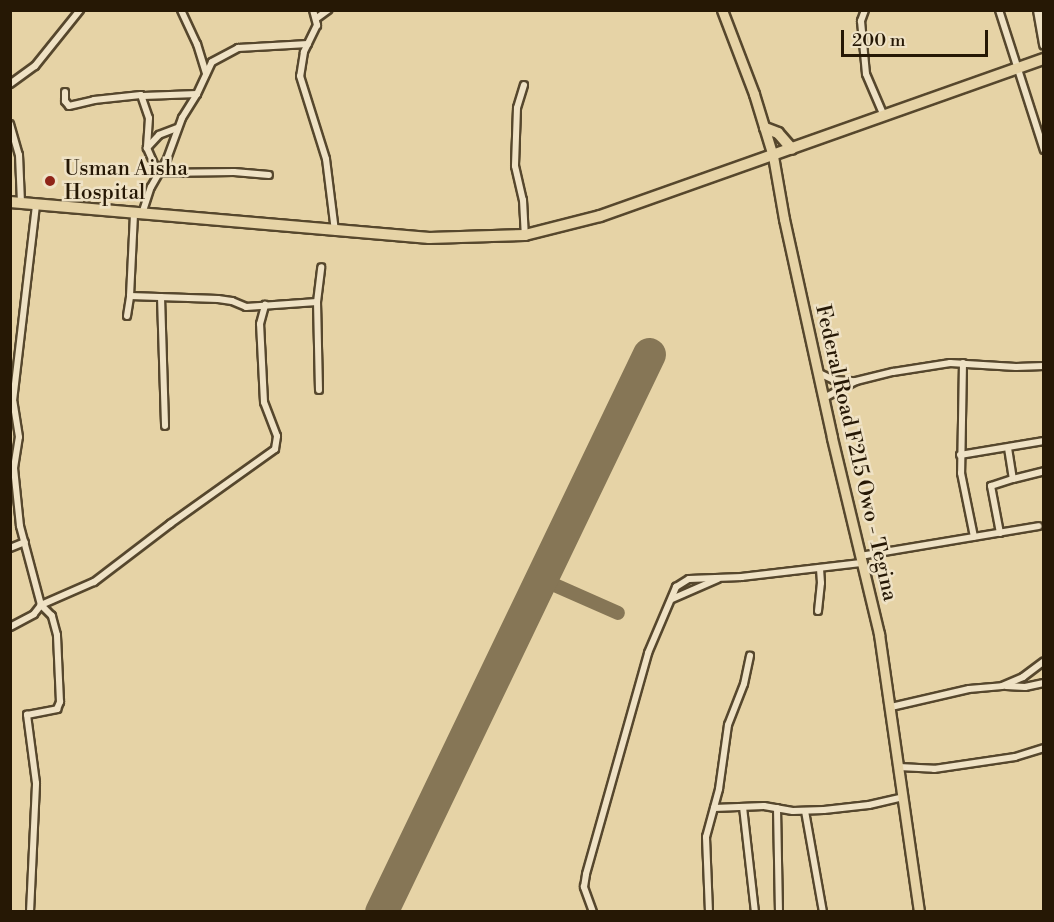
<!DOCTYPE html>
<style>
body{margin:0}
#map{position:relative;width:1054px;height:922px;overflow:hidden;background:#e6d3a6;font-family:"Libre Bodoni",serif}
div>[style]{position:absolute}
[style*='--x']{left:calc(var(--x)*1px);top:calc(var(--y)*1px);width:calc(var(--w)*1px);rotate:calc(var(--a)*1deg)}
.taxiway>*{height:14px;margin:-7px;padding:0 7px;transform-origin:7px;border-radius:7px;background:#867656}
.runway>*{height:33px;margin:-16.5px;padding:0 16.5px;transform-origin:16.5px;border-radius:16.5px;background:#867656}
.roads{filter:drop-shadow(2px 0 #56472d) drop-shadow(-2px 0 #56472d) drop-shadow(0 2px #56472d) drop-shadow(0 -2px #56472d)}
.minor>*{height:6px;margin:-3px;padding:0 3px;transform-origin:3px;border-radius:3px;background:#efe2c5}
.tertiary>*{height:8px;margin:-4px;padding:0 4px;transform-origin:4px;border-radius:4px;background:#efe2c5}
.primary>*{height:9px;margin:-4.5px;padding:0 4.5px;transform-origin:4.5px;border-radius:4.5px;background:#e6d3a6}
.trunk>*{height:10px;margin:-5px;padding:0 5px;transform-origin:5px;border-radius:5px;background:#e6d3a6}
.dots>*{width:16px;height:16px;translate:-50% -50%;box-sizing:border-box;border:3px solid #efe2c5;border-radius:50%}
span{translate:-50% -50%;white-space:nowrap;text-align:center;line-height:1.15;-webkit-text-stroke:5px #efe2c5;paint-order:stroke}
.poi-label{font-size:21px;color:#261805}
.left{translate:0 -50%;text-align:left}
.street-label{font-size:21px;color:#261805}
.frame{position:absolute;inset:0;border:12px solid #261805;pointer-events:none}
.scale{position:absolute;left:841px;top:30px;width:147px;height:27px;box-sizing:border-box;border:3px solid #261805;border-top:0;padding-left:8px;font-size:18px;line-height:21px;white-space:nowrap;color:#261805;-webkit-text-stroke:4px #efe2c5;paint-order:stroke}
</style>
<div id="map">
<div class="taxiway">
<i style="--x:541;--y:579;--w:84;--a:23.8"></i>
</div>
<div class="runway">
<i style="--x:381;--y:912;--w:619;--a:-64.35"></i>
</div>
<div class="roads">
<div class="minor">
<i style="--x:181;--y:10;--w:38;--a:65"></i>
<i style="--x:197;--y:44;--w:31;--a:73"></i>
<i style="--x:313;--y:10;--w:16;--a:75"></i>
<i style="--x:317;--y:25;--w:30;--a:116"></i>
<i style="--x:304;--y:52;--w:24;--a:99"></i>
<i style="--x:300;--y:76;--w:87;--a:72.6"></i>
<i style="--x:326;--y:159;--w:73;--a:82.9"></i>
<i style="--x:865;--y:10;--w:12;--a:110"></i>
<i style="--x:861;--y:21;--w:53;--a:84.6"></i>
<i style="--x:866;--y:74;--w:46;--a:66.8"></i>
<i style="--x:999;--y:10;--w:147;--a:72.2"></i>
<i style="--x:317;--y:18;--w:14;--a:-36"></i>
<i style="--x:10;--y:84;--w:31;--a:-36"></i>
<i style="--x:35;--y:66;--w:72;--a:-51.2"></i>
<i style="--x:524;--y:85;--w:24;--a:107"></i>
<i style="--x:517;--y:108;--w:58;--a:92"></i>
<i style="--x:515;--y:166;--w:35;--a:77"></i>
<i style="--x:523;--y:200;--w:35;--a:87"></i>
<i style="--x:65;--y:92;--w:9;--a:90"></i>
<i style="--x:65;--y:101;--w:6;--a:51"></i>
<i style="--x:69;--y:106;--w:26;--a:-13"></i>
<i style="--x:94;--y:100;--w:47;--a:-6.1"></i>
<i style="--x:141;--y:95;--w:24;--a:71"></i>
<i style="--x:149;--y:118;--w:30;--a:94"></i>
<i style="--x:143;--y:96;--w:54;--a:-2.1"></i>
<i style="--x:10;--y:124;--w:32;--a:74"></i>
<i style="--x:19;--y:155;--w:48;--a:87.6"></i>
<i style="--x:177;--y:128;--w:19;--a:159"></i>
<i style="--x:159;--y:135;--w:18;--a:133"></i>
<i style="--x:147;--y:148;--w:27;--a:66"></i>
<i style="--x:158;--y:173;--w:76;--a:-0.8"></i>
<i style="--x:234;--y:172;--w:35;--a:5"></i>
<i style="--x:142;--y:214;--w:28;--a:-72"></i>
<i style="--x:151;--y:187;--w:32;--a:-60"></i>
<i style="--x:167;--y:159;--w:44;--a:-69.9"></i>
<i style="--x:182;--y:118;--w:28;--a:-58"></i>
<i style="--x:197;--y:94;--w:35;--a:-65"></i>
<i style="--x:212;--y:62;--w:30;--a:-28"></i>
<i style="--x:238;--y:48;--w:70;--a:-3.3"></i>
<i style="--x:130;--y:296;--w:88;--a:2"></i>
<i style="--x:218;--y:299;--w:14;--a:8"></i>
<i style="--x:232;--y:301;--w:15;--a:23"></i>
<i style="--x:246;--y:307;--w:71;--a:-4"></i>
<i style="--x:161;--y:297;--w:129;--a:88.2"></i>
<i style="--x:127;--y:316;--w:20;--a:-81"></i>
<i style="--x:130;--y:296;--w:82;--a:-87.2"></i>
<i style="--x:963;--y:363;--w:110;--a:91"></i>
<i style="--x:961;--y:473;--w:65;--a:78.5"></i>
<i style="--x:819;--y:373;--w:17;--a:25"></i>
<i style="--x:834;--y:380;--w:22;--a:3"></i>
<i style="--x:856;--y:381;--w:38;--a:-14"></i>
<i style="--x:893;--y:372;--w:58;--a:-9"></i>
<i style="--x:950;--y:363;--w:66;--a:3.5"></i>
<i style="--x:1016;--y:367;--w:28;--a:-2"></i>
<i style="--x:319;--y:390;--w:88;--a:-91.3"></i>
<i style="--x:317;--y:302;--w:35;--a:-83"></i>
<i style="--x:824;--y:398;--w:36;--a:-28"></i>
<i style="--x:1008;--y:448;--w:31;--a:81"></i>
<i style="--x:1013;--y:479;--w:32;--a:-14"></i>
<i style="--x:960;--y:455;--w:85;--a:-9.5"></i>
<i style="--x:1000;--y:533;--w:48;--a:-100.8"></i>
<i style="--x:991;--y:486;--w:23;--a:-18"></i>
<i style="--x:10;--y:548;--w:16;--a:-22"></i>
<i style="--x:860;--y:556;--w:181;--a:-9.5"></i>
<i style="--x:672;--y:599;--w:50;--a:-23.5"></i>
<i style="--x:818;--y:611;--w:28;--a:-84"></i>
<i style="--x:821;--y:583;--w:14;--a:-94"></i>
<i style="--x:10;--y:627;--w:27;--a:-28"></i>
<i style="--x:34;--y:614;--w:11;--a:-52"></i>
<i style="--x:41;--y:605;--w:82;--a:-104.9"></i>
<i style="--x:20;--y:526;--w:58;--a:-95.9"></i>
<i style="--x:14;--y:468;--w:31;--a:-81"></i>
<i style="--x:19;--y:437;--w:36;--a:-99"></i>
<i style="--x:13;--y:401;--w:197;--a:-83.3"></i>
<i style="--x:1006;--y:686;--w:19;--a:3"></i>
<i style="--x:1025;--y:687;--w:19;--a:-12"></i>
<i style="--x:891;--y:707;--w:80;--a:-13"></i>
<i style="--x:969;--y:689;--w:33;--a:-5"></i>
<i style="--x:1002;--y:686;--w:23;--a:-23"></i>
<i style="--x:1023;--y:677;--w:26;--a:-37"></i>
<i style="--x:899;--y:767;--w:35;--a:3"></i>
<i style="--x:934;--y:769;--w:82;--a:-8.4"></i>
<i style="--x:1015;--y:757;--w:30;--a:-17"></i>
<i style="--x:743;--y:807;--w:106;--a:83.5"></i>
<i style="--x:714;--y:808;--w:50;--a:-2.3"></i>
<i style="--x:764;--y:806;--w:29;--a:10"></i>
<i style="--x:793;--y:811;--w:31;--a:-2"></i>
<i style="--x:824;--y:810;--w:45;--a:-6.3"></i>
<i style="--x:869;--y:805;--w:35;--a:-13"></i>
<i style="--x:777;--y:808;--w:104;--a:88.9"></i>
<i style="--x:805;--y:811;--w:103;--a:79.9"></i>
<i style="--x:30;--y:912;--w:129;--a:-87.3"></i>
<i style="--x:36;--y:783;--w:69;--a:-97.5"></i>
<i style="--x:27;--y:715;--w:31;--a:-11"></i>
<i style="--x:57;--y:709;--w:8;--a:-67"></i>
<i style="--x:60;--y:702;--w:67;--a:-92.6"></i>
<i style="--x:57;--y:635;--w:20;--a:-105"></i>
<i style="--x:52;--y:616;--w:16;--a:-135"></i>
<i style="--x:41;--y:605;--w:58;--a:-23.5"></i>
<i style="--x:94;--y:582;--w:96;--a:-37.3"></i>
<i style="--x:170;--y:524;--w:129;--a:-35.5"></i>
<i style="--x:275;--y:449;--w:13;--a:-81"></i>
<i style="--x:277;--y:436;--w:36;--a:-111"></i>
<i style="--x:264;--y:402;--w:78;--a:-92.9"></i>
<i style="--x:260;--y:324;--w:20;--a:-75"></i>
<i style="--x:593;--y:912;--w:27;--a:-110"></i>
<i style="--x:584;--y:887;--w:13;--a:-81"></i>
<i style="--x:586;--y:874;--w:230;--a:-74.3"></i>
<i style="--x:648;--y:653;--w:72;--a:-67"></i>
<i style="--x:676;--y:587;--w:15;--a:-32"></i>
<i style="--x:689;--y:579;--w:53;--a:-2.2"></i>
<i style="--x:742;--y:577;--w:121;--a:-6.7"></i>
<i style="--x:709;--y:912;--w:75;--a:-92.3"></i>
<i style="--x:706;--y:837;--w:50;--a:-74.8"></i>
<i style="--x:719;--y:789;--w:65;--a:-82"></i>
<i style="--x:728;--y:725;--w:44;--a:-68.7"></i>
<i style="--x:744;--y:684;--w:29;--a:-78"></i>
</div>
<div class="tertiary">
<i style="--x:1038;--y:10;--w:35;--a:80"></i>
</div>
<div class="primary">
<i style="--x:722;--y:10;--w:90;--a:69.1"></i>
<i style="--x:754;--y:94;--w:65;--a:73"></i>
<i style="--x:773;--y:156;--w:64;--a:80.1"></i>
<i style="--x:784;--y:219;--w:224;--a:77.6"></i>
<i style="--x:832;--y:438;--w:202;--a:76.5"></i>
<i style="--x:879;--y:634;--w:281;--a:81.8"></i>
</div>
<div class="trunk">
<i style="--x:765;--y:128;--w:14;--a:21"></i>
<i style="--x:778;--y:133;--w:21;--a:49"></i>
<i style="--x:10;--y:202;--w:421;--a:4.9"></i>
<i style="--x:429;--y:238;--w:96;--a:-1.8"></i>
<i style="--x:525;--y:235;--w:77;--a:-14.2"></i>
<i style="--x:600;--y:216;--w:471;--a:-19.5"></i>
</div>
</div>
<div class="dots">
<i style="left:50px;top:181px;background:#8f2418"></i>
</div>
<div class="poi-label">
<span class="left" style="left:64px;top:181px">Usman Aisha<br>Hospital</span>
</div>
<div class="street-label">
<span style="left:856px;top:453px;rotate:77deg">Federal Road F215 Owo - Tegina</span>
</div>
<div class="frame"></div>
<div class="scale">200 m</div>
</div>
